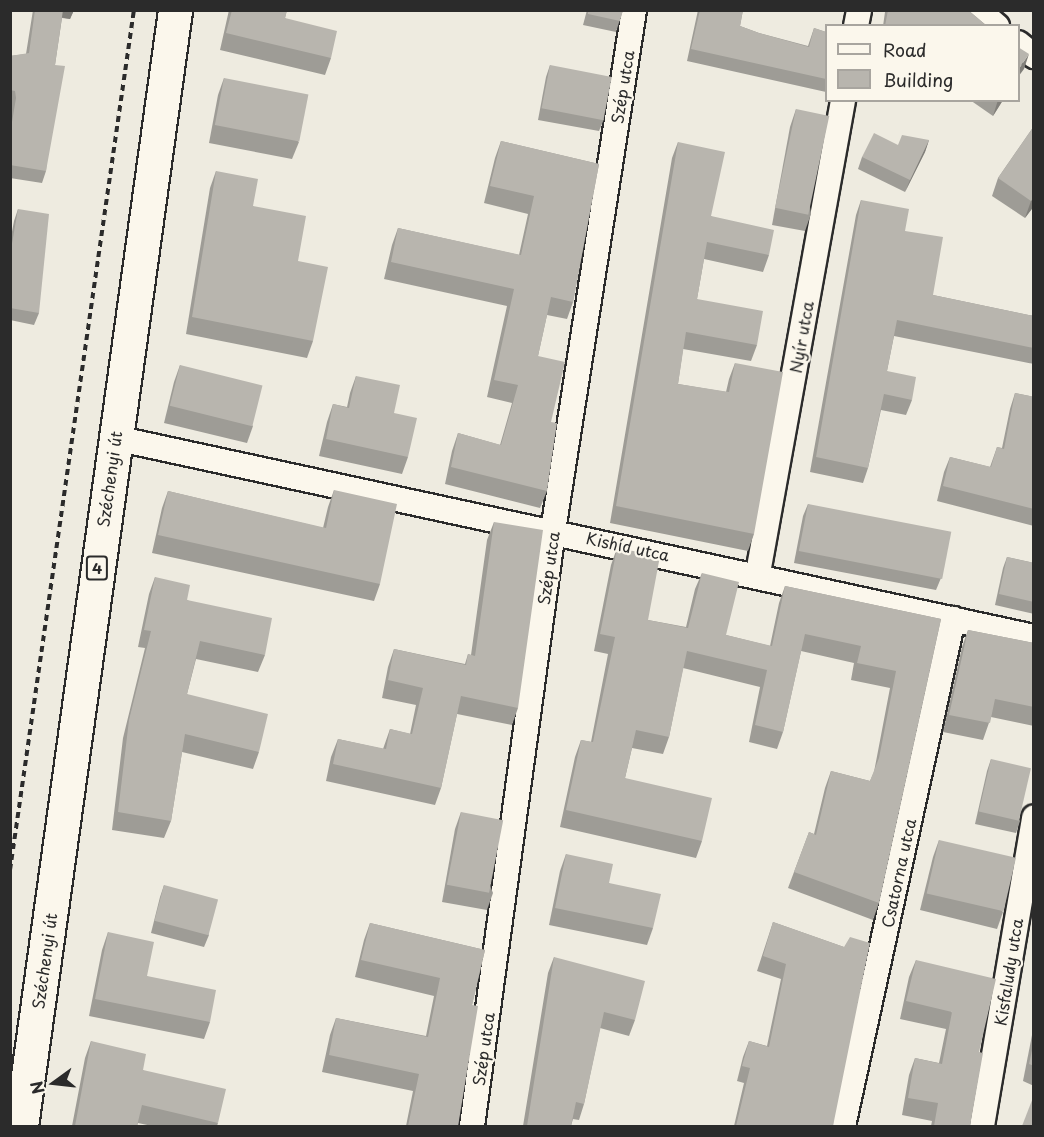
<!DOCTYPE html>
<meta charset="utf-8">
<style>
body{margin:0}
#map{position:relative;width:1044px;height:1137px;overflow:hidden;background:#eeebe0;font-family:"Playpen Sans",sans-serif}
div>[style]{position:absolute}
[style*='--x']{left:calc(var(--x)*1px);top:calc(var(--y)*1px);width:calc(var(--w)*1px);rotate:calc(var(--a)*1deg)}
.path>*{height:4px;margin-top:-2px;transform-origin:0;background:repeating-linear-gradient(90deg,#2b2b2b 0 6px,transparent 0 10.5px)}
.roads{filter:drop-shadow(2px 0 #2b2b2b) drop-shadow(-2px 0 #2b2b2b) drop-shadow(0 2px #2b2b2b) drop-shadow(0 -2px #2b2b2b)}
.street>*{height:24px;margin:-12px;padding:0 12px;transform-origin:12px;border-radius:12px;background:#fbf7ec}
.primary>*{height:33px;margin:-16.5px;padding:0 16.5px;transform-origin:16.5px;border-radius:16.5px;background:#fbf7ec}
.wall>*{inset:0;background:#9e9c96}
.shaded-wall>*{inset:0;background:#817f7a}
.building>*{inset:0;background:#b8b5ae;transform-origin:0 0}
span{translate:-50% -50%;white-space:nowrap;text-align:center;line-height:1.15;-webkit-text-stroke:4.5px #fbf7ec;paint-order:stroke}
.shield-label span{padding:2px 4px;background:#fbf7ec;border:2px solid;border-radius:4px;-webkit-text-stroke-width:0}
.shield-label{font-size:15px;color:#2b2b2b;font-weight:700}
.street-label{font-size:16px;color:#2b2b2b}
.frame{position:absolute;inset:0;border:12px solid #2b2b2b;pointer-events:none}
.legend{position:absolute;left:825px;top:24px;width:195px;height:78px;box-sizing:border-box;background:#fbf7ec;border:2px solid #a8a59f;margin:0;padding:8px 10px;list-style:none;font-size:18px;color:#2b2b2b}
.legend li{display:flex;align-items:center;gap:12px;height:30px}
.legend b{width:30px;border:2px solid #a8a59f}
.north{position:absolute;left:24px;top:1053px;width:60px;height:60px;-webkit-text-stroke:4px #fbf7ec;paint-order:stroke;rotate:255deg;font-size:16px;font-weight:700;line-height:24px;text-align:center;color:#2b2b2b}
.north::after{content:'';display:block;margin:auto;width:21px;height:27px;background:#2b2b2b;clip-path:polygon(50% 0,100% 100%,50% 72%,0 100%)}
</style>
<div id="map">
<div class="path">
<i style="--x:10;--y:870;--w:869;--a:-81.8"></i>
</div>
<div class="roads">
<div class="street">
<i style="--x:978;--y:10;--w:25;--a:40"></i>
<i style="--x:856;--y:26;--w:16;--a:-79"></i>
<i style="--x:1018;--y:43;--w:21;--a:39"></i>
<i style="--x:115;--y:438;--w:940;--a:12.22"></i>
<i style="--x:758;--y:573;--w:481;--a:-79.8"></i>
<i style="--x:472;--y:1126;--w:600;--a:-82.25"></i>
<i style="--x:553;--y:531;--w:527;--a:-81.16"></i>
<i style="--x:843;--y:1126;--w:519;--a:-77.76"></i>
<i style="--x:982;--y:1126;--w:313;--a:-80.4"></i>
</div>
<div class="primary">
<i style="--x:21;--y:1126;--w:1127;--a:-82.14"></i>
</div>
</div>
<div class="wall">
<i style="clip-path:polygon(33px 10px,74px 10px,70px 19px,62px 18px,55px 65px,46px 171px,42px 183px,10px 178px,10px 117px,12px 110px,10px 102px,10px 56px,26px 54px)"></i>
<i style="clip-path:polygon(229px 10px,287px 10px,285px 18px,331px 58px,325px 75px,220px 50px)"></i>
<i style="clip-path:polygon(587px 10px,623px 10px,616px 32px,583px 25px)"></i>
<i style="clip-path:polygon(698px 10px,743px 10px,740px 26px,759px 33px,808px 46px,814px 28px,826px 32px,826px 92px,687px 61px)"></i>
<i style="clip-path:polygon(884px 10px,968px 10px,987px 26px,883px 26px,885px 12px)"></i>
<i style="clip-path:polygon(550px 65px,604px 119px,599px 131px,538px 120px,546px 77px)"></i>
<i style="clip-path:polygon(224px 78px,299px 142px,292px 159px,209px 143px,218px 95px)"></i>
<i style="clip-path:polygon(970px 100px,1003px 100px,993px 116px)"></i>
<i style="clip-path:polygon(796px 109px,811px 214px,805px 231px,772px 225px,790px 127px)"></i>
<i style="clip-path:polygon(1034px 126px,1034px 206px,1025px 218px,992px 196px,998px 178px)"></i>
<i style="clip-path:polygon(929px 140px,925px 152px,905px 192px,858px 169px,862px 157px,898px 145px)"></i>
<i style="clip-path:polygon(501px 141px,599px 164px,573px 302px,567px 319px,547px 315px,538px 356px,551px 422px,547px 491px,540px 508px,445px 484px,452px 451px,458px 433px,500px 445px,512px 403px,487px 397px,507px 306px,384px 279px,392px 245px,398px 228px,519px 255px,528px 214px,484px 203px,495px 158px)"></i>
<i style="clip-path:polygon(678px 142px,711px 216px,769px 255px,763px 272px,704px 259px,697px 299px,757px 345px,751px 361px,683px 349px,678px 384px,726px 392px,729px 379px,735px 363px,754px 534px,748px 551px,610px 523px,672px 158px)"></i>
<i style="clip-path:polygon(216px 171px,253px 206px,298px 261px,313px 341px,307px 358px,186px 334px,210px 188px)"></i>
<i style="clip-path:polygon(861px 200px,905px 231px,933px 295px,1034px 316px,1034px 364px,894px 336px,887px 371px,912px 400px,906px 415px,881px 410px,868px 468px,863px 483px,810px 472px,856px 215px)"></i>
<i style="clip-path:polygon(18px 209px,39px 313px,34px 325px,10px 320px,10px 242px,14px 221px)"></i>
<i style="clip-path:polygon(180px 365px,253px 426px,247px 443px,164px 423px,174px 382px)"></i>
<i style="clip-path:polygon(356px 376px,394px 413px,408px 457px,402px 474px,319px 456px,327px 422px,333px 404px,347px 407px,350px 393px)"></i>
<i style="clip-path:polygon(1015px 393px,1034px 397px,1034px 526px,937px 501px,944px 472px,950px 457px,990px 467px,997px 447px,1002px 448px,1010px 409px)"></i>
<i style="clip-path:polygon(334px 490px,380px 584px,374px 601px,152px 553px,162px 508px,168px 491px,323px 528px,328px 507px)"></i>
<i style="clip-path:polygon(808px 504px,941px 578px,936px 590px,794px 563px,803px 516px)"></i>
<i style="clip-path:polygon(494px 522px,518px 708px,512px 725px,457px 714px,441px 788px,435px 805px,326px 781px,331px 757px,338px 739px,383px 749px,390px 729px,410px 734px,416px 705px,382px 698px,388px 667px,394px 649px,465px 664px,468px 654px,471px 655px,487px 540px)"></i>
<i style="clip-path:polygon(617px 548px,648px 620px,686px 627px,695px 589px,702px 573px,726px 635px,770px 646px,779px 603px,785px 586px,941px 619px,879px 903px,873px 920px,788px 888px,809px 832px,814px 834px,825px 788px,831px 771px,870px 781px,874px 772px,890px 688px,851px 680px,854px 663px,801px 651px,783px 732px,777px 749px,749px 742px,760px 687px,683px 668px,669px 737px,663px 754px,632px 748px,625px 778px,702px 841px,696px 858px,560px 827px,575px 757px,581px 740px,591px 742px,608px 654px,594px 651px,611px 565px)"></i>
<i style="clip-path:polygon(1007px 557px,1034px 563px,1034px 614px,995px 605px,1003px 568px)"></i>
<i style="clip-path:polygon(155px 577px,265px 655px,258px 672px,196px 659px,187px 694px,259px 752px,253px 769px,182px 752px,171px 821px,164px 838px,112px 830px,123px 738px,145px 648px,138px 647px,149px 594px)"></i>
<i style="clip-path:polygon(968px 630px,1034px 643px,1034px 726px,991px 717px,983px 740px,943px 732px,962px 647px)"></i>
<i style="clip-path:polygon(991px 759px,1020px 821px,1016px 833px,975px 824px,987px 771px)"></i>
<i style="clip-path:polygon(461px 812px,493px 893px,487px 910px,442px 902px,455px 829px)"></i>
<i style="clip-path:polygon(939px 840px,1003px 912px,997px 929px,920px 910px,933px 857px)"></i>
<i style="clip-path:polygon(566px 854px,609px 883px,653px 928px,647px 945px,549px 925px,560px 871px)"></i>
<i style="clip-path:polygon(164px 885px,209px 935px,204px 947px,151px 933px,160px 897px)"></i>
<i style="clip-path:polygon(773px 922px,844px 947px,833px 1126px,734px 1126px,744px 1083px,737px 1081px,743px 1057px,749px 1041px,767px 1046px,781px 979px,757px 971px)"></i>
<i style="clip-path:polygon(370px 923px,485px 950px,472px 1005px,458px 1126px,406px 1126px,413px 1091px,322px 1072px,330px 1035px,336px 1018px,426px 1036px,434px 996px,355px 977px,364px 940px)"></i>
<i style="clip-path:polygon(108px 932px,147px 976px,210px 1022px,204px 1039px,89px 1016px,102px 950px)"></i>
<i style="clip-path:polygon(554px 957px,635px 1020px,629px 1036px,600px 1028px,584px 1104px,579px 1120px,573px 1119px,571px 1126px,523px 1126px,548px 973px)"></i>
<i style="clip-path:polygon(916px 960px,979px 1052px,970px 1126px,931px 1126px,932px 1121px,902px 1115px,909px 1075px,915px 1058px,939px 1063px,946px 1029px,900px 1019px,909px 977px)"></i>
<i style="clip-path:polygon(1034px 1025px,1034px 1086px,1023px 1081px)"></i>
<i style="clip-path:polygon(91px 1041px,143px 1070px,218px 1123px,217px 1126px,152px 1126px,138px 1123px,137px 1126px,72px 1126px,85px 1058px)"></i>
</div>
<div class="shaded-wall">
<i style="clip-path:polygon(62px 10px,74px 10px,70px 19px,59px 17px)"></i>
<i style="clip-path:polygon(1029px 54px,1024px 69px,1018px 77px,1018px 70px)"></i>
<i style="clip-path:polygon(998px 100px,1003px 100px,993px 116px)"></i>
<i style="clip-path:polygon(929px 140px,925px 152px,905px 192px,910px 180px)"></i>
<i style="clip-path:polygon(1034px 197px,1034px 206px,1025px 218px,1031px 201px)"></i>
</div>
<div class="building">
<i style="clip-path:polygon(35px 10px,63px 10px,55px 65px,65px 66px,46px 171px,10px 165px,10px 134px,16px 98px,15px 91px,10px 90px,10px 56px,29px 53px)"></i>
<i style="clip-path:polygon(232px 10px,287px 10px,285px 18px,337px 31px,331px 58px,226px 33px)"></i>
<i style="clip-path:polygon(588px 10px,623px 10px,620px 21px,588px 14px)"></i>
<i style="clip-path:polygon(700px 10px,743px 10px,740px 26px,759px 33px,809px 47px,814px 28px,826px 32px,826px 79px,691px 49px)"></i>
<i style="clip-path:polygon(888px 10px,968px 10px,987px 26px,885px 26px)"></i>
<i style="clip-path:polygon(1018px 47px,1029px 54px,1018px 70px)"></i>
<i style="left:550px;top:65px;width:63px;height:44px;rotate:11deg"></i>
<i style="left:224px;top:78px;width:86px;height:48px;rotate:11deg"></i>
<i style="left:796px;top:109px;width:34px;height:101px;rotate:12deg"></i>
<i style="clip-path:polygon(1034px 126px,1034px 197px,1031px 201px,998px 178px)"></i>
<i style="clip-path:polygon(874px 133px,898px 145px,902px 135px,929px 140px,910px 180px,862px 157px)"></i>
<i style="clip-path:polygon(501px 141px,599px 164px,573px 302px,551px 297px,538px 356px,565px 362px,551px 422px,557px 423px,547px 491px,451px 467px,458px 433px,501px 445px,518px 385px,494px 380px,514px 289px,391px 262px,398px 228px,521px 255px,534px 196px,490px 186px)"></i>
<i style="clip-path:polygon(678px 142px,725px 152px,711px 216px,774px 230px,769px 255px,707px 242px,697px 299px,763px 311px,757px 345px,686px 332px,678px 384px,729px 392px,735px 363px,783px 372px,754px 534px,616px 506px)"></i>
<i style="clip-path:polygon(216px 171px,258px 179px,253px 206px,306px 216px,298px 261px,328px 267px,313px 341px,192px 317px)"></i>
<i style="clip-path:polygon(861px 200px,909px 209px,905px 231px,943px 237px,933px 295px,1034px 316px,1034px 348px,897px 320px,887px 371px,916px 377px,912px 400px,884px 394px,868px 468px,816px 457px)"></i>
<i style="clip-path:polygon(18px 209px,49px 214px,39px 313px,10px 308px,10px 255px)"></i>
<i style="left:180px;top:365px;width:85px;height:42px;rotate:14deg"></i>
<i style="clip-path:polygon(356px 376px,400px 385px,394px 413px,417px 418px,408px 457px,326px 439px,333px 404px,349px 408px)"></i>
<i style="clip-path:polygon(1015px 393px,1034px 397px,1034px 509px,943px 486px,950px 457px,991px 467px,997px 447px,1004px 449px)"></i>
<i style="clip-path:polygon(334px 490px,397px 504px,380px 584px,158px 535px,168px 491px,326px 528px)"></i>
<i style="left:808px;top:504px;width:146px;height:48px;rotate:11deg"></i>
<i style="clip-path:polygon(494px 522px,543px 530px,518px 708px,461px 696px,441px 788px,333px 764px,338px 739px,386px 749px,390px 729px,412px 734px,423px 688px,388px 680px,394px 649px,466px 665px,468px 654px,475px 656px)"></i>
<i style="clip-path:polygon(617px 548px,660px 556px,648px 620px,688px 628px,702px 573px,739px 582px,726px 635px,772px 646px,785px 586px,941px 619px,879px 903px,794px 872px,809px 832px,816px 835px,831px 771px,870px 781px,879px 758px,896px 671px,857px 663px,861px 646px,805px 634px,783px 732px,755px 725px,767px 670px,687px 651px,669px 737px,636px 730px,625px 778px,712px 798px,702px 841px,566px 810px,581px 740px,593px 742px,615px 637px,600px 634px)"></i>
<i style="clip-path:polygon(1007px 557px,1034px 563px,1034px 602px,999px 594px)"></i>
<i style="clip-path:polygon(155px 577px,190px 585px,187px 600px,272px 618px,265px 655px,200px 641px,187px 694px,268px 714px,259px 752px,185px 734px,171px 821px,118px 812px,129px 720px,151px 631px,144px 630px)"></i>
<i style="clip-path:polygon(968px 630px,1034px 643px,1034px 707px,995px 699px,990px 723px,949px 715px)"></i>
<i style="left:991px;top:759px;width:41px;height:54px;rotate:13deg"></i>
<i style="left:461px;top:812px;width:43px;height:74px;rotate:11deg"></i>
<i style="left:939px;top:840px;width:79px;height:55px;rotate:13deg"></i>
<i style="clip-path:polygon(566px 854px,613px 864px,609px 883px,661px 894px,653px 928px,555px 908px)"></i>
<i style="left:164px;top:885px;width:56px;height:37px;rotate:15deg"></i>
<i style="clip-path:polygon(773px 922px,844px 947px,850px 937px,870px 943px,833px 1126px,736px 1126px,750px 1068px,742px 1066px,749px 1041px,769px 1047px,786px 964px,763px 956px)"></i>
<i style="clip-path:polygon(370px 923px,485px 950px,472px 1005px,478px 1006px,458px 1126px,408px 1126px,419px 1074px,329px 1055px,336px 1018px,428px 1037px,440px 978px,361px 960px)"></i>
<i style="clip-path:polygon(108px 932px,154px 942px,147px 976px,216px 990px,210px 1022px,95px 999px)"></i>
<i style="clip-path:polygon(554px 957px,645px 981px,635px 1020px,604px 1012px,584px 1104px,576px 1102px,571px 1126px,527px 1126px)"></i>
<i style="clip-path:polygon(916px 960px,996px 979px,979px 1052px,983px 1053px,970px 1126px,934px 1126px,938px 1103px,908px 1098px,915px 1058px,942px 1064px,952px 1012px,906px 1001px)"></i>
<i style="clip-path:polygon(91px 1041px,146px 1054px,143px 1070px,226px 1089px,218px 1123px,142px 1105px,137px 1126px,75px 1126px)"></i>
<i style="clip-path:polygon(1034px 1041px,1034px 1066px,1029px 1064px)"></i>
<i style="clip-path:polygon(1034px 1095px,1034px 1126px,1022px 1126px)"></i>
</div>
<div class="shield-label">
<span style="left:97px;top:568px">4</span>
</div>
<div class="street-label">
<span style="left:622px;top:87px;rotate:-81deg">Szép utca</span>
<span style="left:801px;top:337px;rotate:-80deg">Nyír utca</span>
<span style="left:109px;top:479px;rotate:-82deg">Széchenyi út</span>
<span style="left:628px;top:546px;rotate:12deg">Kishíd utca</span>
<span style="left:548px;top:568px;rotate:-82deg">Szép utca</span>
<span style="left:898px;top:873px;rotate:-78deg">Csatorna utca</span>
<span style="left:44px;top:961px;rotate:-82deg">Széchenyi út</span>
<span style="left:1008px;top:972px;rotate:-81deg">Kisfaludy utca</span>
<span style="left:483px;top:1049px;rotate:-82deg">Szép utca</span>
</div>
<div class="frame"></div>
<ul class="legend">
<li><b style="height:8px;background:#fbf7ec"></b>Road</li>
<li><b style="height:16px;background:#b8b5ae"></b>Building</li>
</ul>
<div class="north">N</div>
</div>
